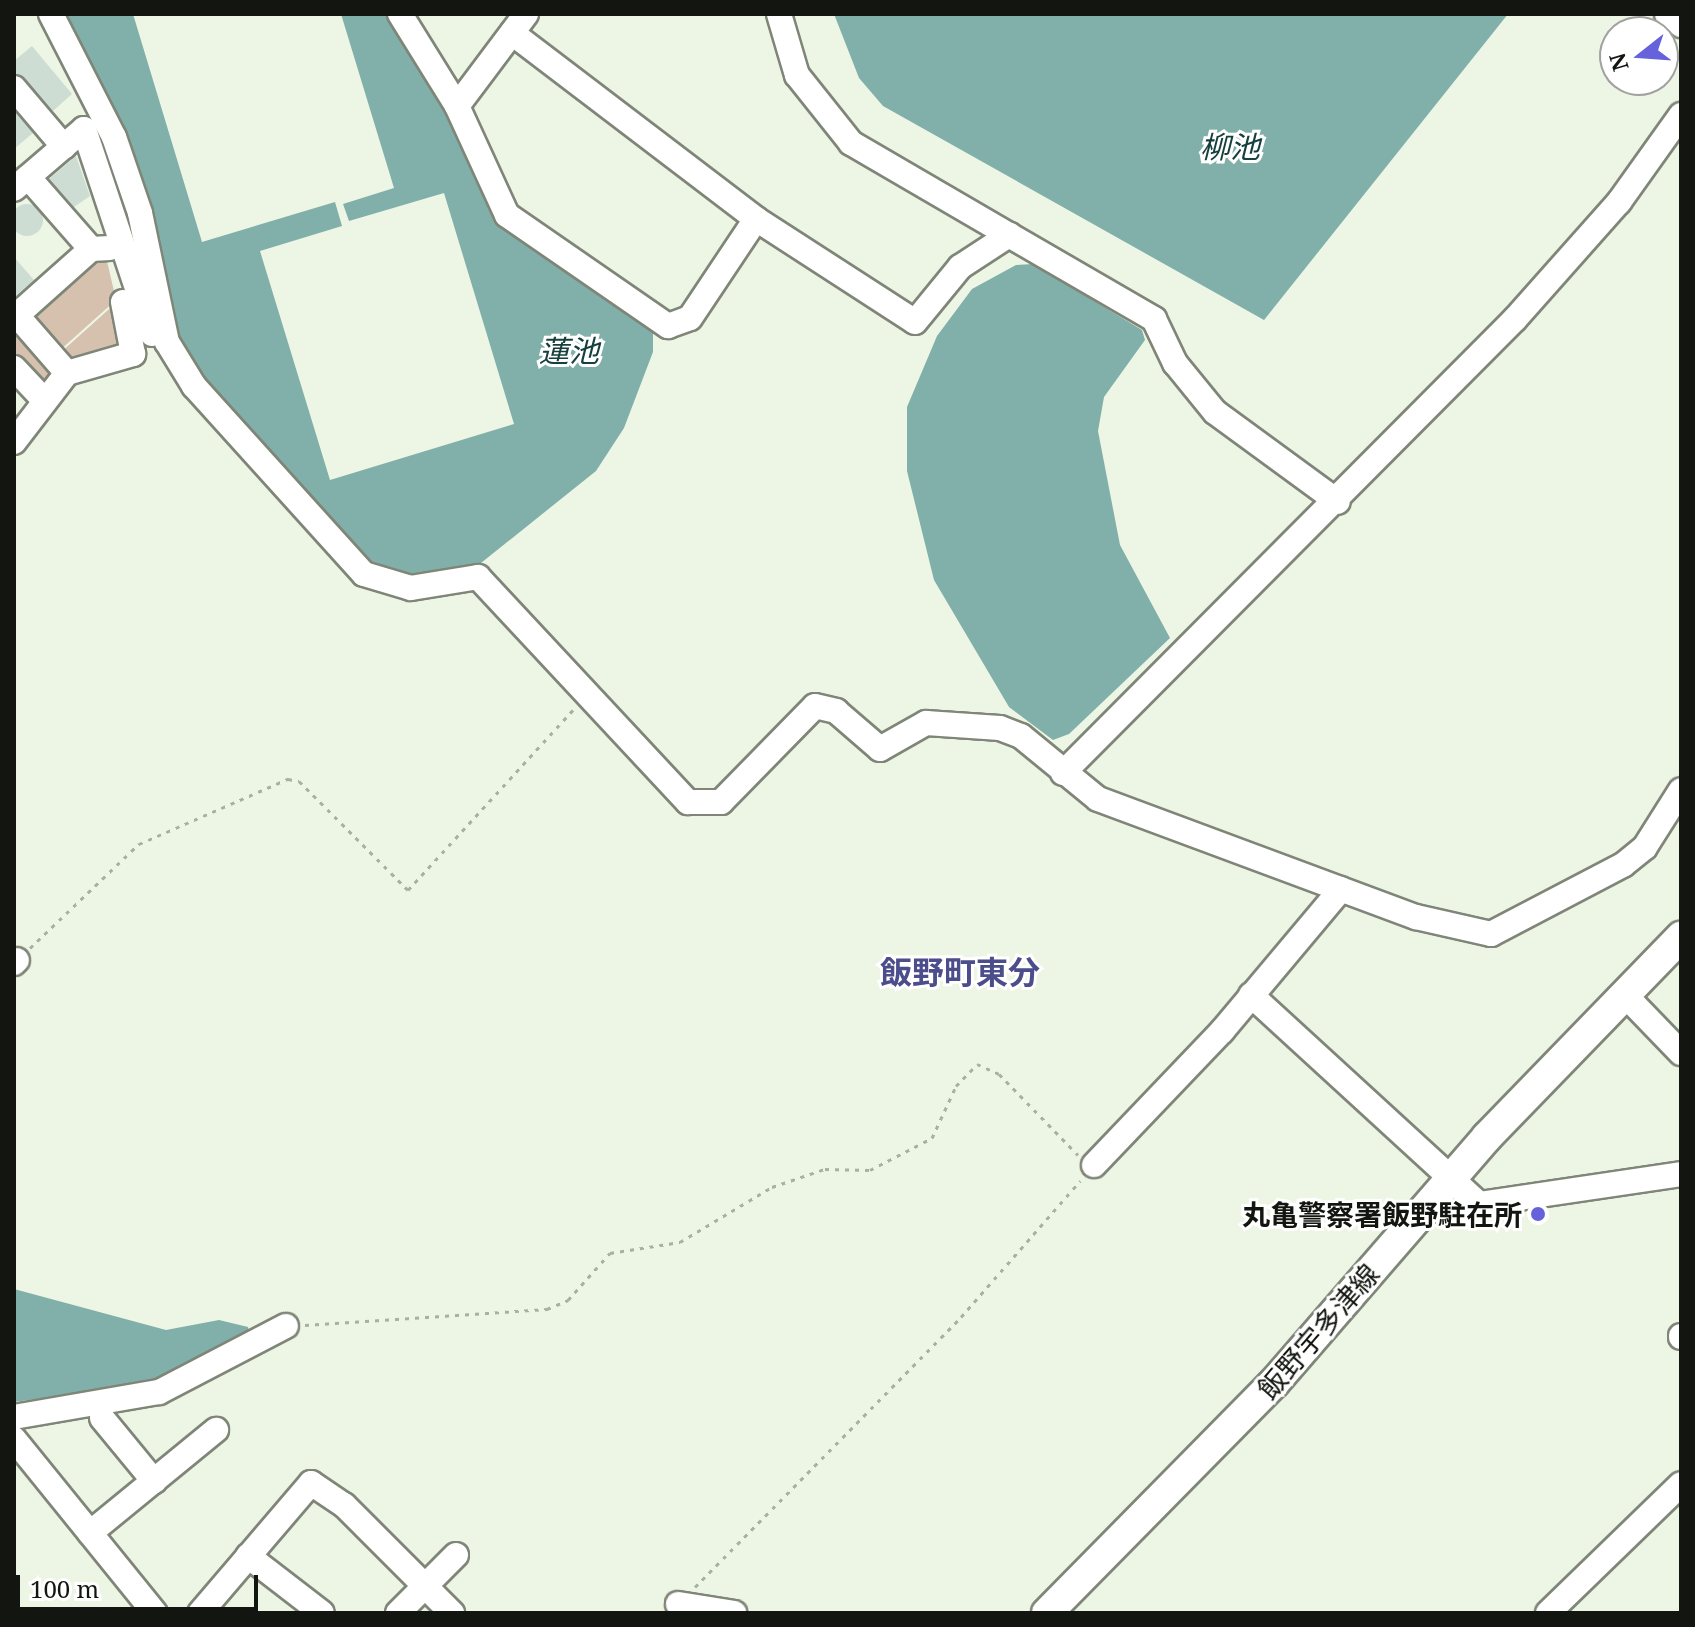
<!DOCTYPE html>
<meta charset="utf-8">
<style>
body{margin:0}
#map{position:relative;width:1695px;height:1627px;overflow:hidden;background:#edf5e5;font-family:"Noto Serif","Noto Sans JP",serif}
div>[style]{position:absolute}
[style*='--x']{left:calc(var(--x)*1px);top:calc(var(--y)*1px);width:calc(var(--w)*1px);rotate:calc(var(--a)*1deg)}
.green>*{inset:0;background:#d5c1ae}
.water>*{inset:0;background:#81afaa}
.building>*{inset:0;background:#cdddd3}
.round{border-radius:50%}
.path>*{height:3px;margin-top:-1.5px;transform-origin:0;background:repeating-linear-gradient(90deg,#a9b0a3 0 4px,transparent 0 10px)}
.roads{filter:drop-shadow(2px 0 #7f8678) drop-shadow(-2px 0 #7f8678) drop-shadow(0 2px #7f8678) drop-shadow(0 -2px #7f8678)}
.minor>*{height:24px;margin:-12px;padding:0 12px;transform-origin:12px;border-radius:12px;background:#fff}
.major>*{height:30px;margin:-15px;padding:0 15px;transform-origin:15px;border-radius:15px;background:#fff}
.dots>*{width:22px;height:22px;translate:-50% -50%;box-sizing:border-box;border:4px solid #fff;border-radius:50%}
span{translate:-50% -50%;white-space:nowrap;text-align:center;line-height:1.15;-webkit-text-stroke:6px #fff;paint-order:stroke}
.poi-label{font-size:28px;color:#131610;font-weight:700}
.right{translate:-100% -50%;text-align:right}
.street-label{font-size:28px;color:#131610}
.water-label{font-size:30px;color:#15403e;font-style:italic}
.quarter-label{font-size:32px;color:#4c4d8b;font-weight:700}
.frame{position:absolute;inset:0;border:16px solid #131610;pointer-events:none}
.north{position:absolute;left:1599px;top:16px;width:80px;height:80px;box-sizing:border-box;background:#fff;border:2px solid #a1a29f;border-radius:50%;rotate:253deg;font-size:22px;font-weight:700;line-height:32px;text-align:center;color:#131610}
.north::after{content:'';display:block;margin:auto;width:28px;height:36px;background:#6662db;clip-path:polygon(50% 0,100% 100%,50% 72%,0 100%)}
.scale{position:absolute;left:16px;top:1575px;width:242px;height:36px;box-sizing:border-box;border:4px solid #131610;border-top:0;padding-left:10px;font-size:24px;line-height:28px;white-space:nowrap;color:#131610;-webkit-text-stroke:6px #fff;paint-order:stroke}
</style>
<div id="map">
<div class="green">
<i style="clip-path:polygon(89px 259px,107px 261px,116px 300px,58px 352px,29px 320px)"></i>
<i style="clip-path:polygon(117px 302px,128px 344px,78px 367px,60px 353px)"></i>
<i style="clip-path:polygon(14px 324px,54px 371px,45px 388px,14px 359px)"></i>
</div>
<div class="water">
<i style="clip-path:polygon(59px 14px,133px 14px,202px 242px,335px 202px,342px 226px,260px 251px,330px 480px,514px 424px,444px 193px,349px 221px,343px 204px,394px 188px,341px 14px,393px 14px,441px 90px,477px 173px,653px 328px,653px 352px,624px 428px,596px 471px,461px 579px,400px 577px,367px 563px,187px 362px)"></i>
<i style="clip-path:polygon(834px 14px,1508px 14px,1264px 320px,883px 106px,859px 78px)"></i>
<i style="clip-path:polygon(1033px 264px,1142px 330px,1145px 340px,1104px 397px,1098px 431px,1120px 545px,1170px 638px,1069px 734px,1053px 740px,1009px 707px,934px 580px,907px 471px,907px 407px,937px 336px,972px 289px,1016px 265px)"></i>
<i style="clip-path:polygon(14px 1289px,166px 1330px,219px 1320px,248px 1327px,250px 1337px,155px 1383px,14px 1402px)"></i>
</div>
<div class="building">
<i style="clip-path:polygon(32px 46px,72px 94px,53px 111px,14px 73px,14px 61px)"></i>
<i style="clip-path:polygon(14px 111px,33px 133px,14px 149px)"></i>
<i style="clip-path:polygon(76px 156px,90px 196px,74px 207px,49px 179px)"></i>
<i class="round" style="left:11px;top:204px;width:32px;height:32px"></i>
<i style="clip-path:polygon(14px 257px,34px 280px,14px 297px)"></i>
</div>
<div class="path">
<i style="--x:30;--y:948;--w:151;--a:-43.7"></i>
<i style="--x:139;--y:844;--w:163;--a:-23.6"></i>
<i style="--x:288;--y:779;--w:11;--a:10"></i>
<i style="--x:299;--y:781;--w:154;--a:45"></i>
<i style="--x:408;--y:890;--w:246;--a:-47.5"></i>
<i style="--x:305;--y:1325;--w:243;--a:-3.8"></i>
<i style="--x:547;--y:1309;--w:23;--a:-23"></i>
<i style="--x:568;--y:1300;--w:63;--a:-48.2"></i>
<i style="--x:610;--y:1253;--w:71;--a:-8.9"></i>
<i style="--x:680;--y:1242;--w:107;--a:-30.9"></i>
<i style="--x:772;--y:1187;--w:56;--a:-18.8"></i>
<i style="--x:825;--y:1169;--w:45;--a:1.3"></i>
<i style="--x:870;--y:1170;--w:70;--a:-27.3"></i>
<i style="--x:932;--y:1138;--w:57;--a:-65.2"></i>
<i style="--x:956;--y:1086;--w:30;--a:-46"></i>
<i style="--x:977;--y:1064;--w:24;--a:24"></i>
<i style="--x:999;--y:1074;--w:113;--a:45.7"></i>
<i style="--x:695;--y:1587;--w:379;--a:-45.4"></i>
<i style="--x:961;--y:1317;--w:181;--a:-48.8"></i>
</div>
<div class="roads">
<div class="minor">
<i style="--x:51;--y:14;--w:138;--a:62.9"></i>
<i style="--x:114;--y:137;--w:80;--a:71.1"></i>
<i style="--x:140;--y:213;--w:132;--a:78.2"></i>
<i style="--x:167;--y:342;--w:52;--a:58.5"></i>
<i style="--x:194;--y:386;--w:253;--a:47.9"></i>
<i style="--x:364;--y:574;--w:49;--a:16.6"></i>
<i style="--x:411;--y:588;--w:68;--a:-9.3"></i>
<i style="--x:478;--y:577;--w:308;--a:47"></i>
<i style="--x:688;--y:802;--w:33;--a:0"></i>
<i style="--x:721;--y:802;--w:134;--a:-45.6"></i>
<i style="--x:815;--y:706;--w:22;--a:13"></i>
<i style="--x:836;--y:711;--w:58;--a:40.8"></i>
<i style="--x:880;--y:749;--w:53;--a:-29.5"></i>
<i style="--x:926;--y:723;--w:74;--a:3.9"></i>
<i style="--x:1000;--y:728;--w:22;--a:21"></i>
<i style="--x:1021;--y:736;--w:99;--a:39.3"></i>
<i style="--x:1098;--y:799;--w:339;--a:20.4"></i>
<i style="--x:1416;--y:917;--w:77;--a:12.8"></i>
<i style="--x:1491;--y:934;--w:149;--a:-27.6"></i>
<i style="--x:1623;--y:865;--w:28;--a:-39"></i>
<i style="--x:1645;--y:847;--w:67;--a:-57.7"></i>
<i style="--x:400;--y:14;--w:108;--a:58.2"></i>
<i style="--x:457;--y:106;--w:120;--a:65.4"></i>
<i style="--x:507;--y:215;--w:196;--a:34.6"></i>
<i style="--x:668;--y:326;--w:23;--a:-20"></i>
<i style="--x:690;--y:318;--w:119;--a:-56.3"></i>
<i style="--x:779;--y:14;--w:64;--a:73.6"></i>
<i style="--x:797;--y:75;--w:87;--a:51.5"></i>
<i style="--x:851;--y:143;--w:183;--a:30.2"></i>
<i style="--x:1667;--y:14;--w:18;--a:38"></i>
<i style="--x:512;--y:33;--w:307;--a:37.3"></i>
<i style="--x:756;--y:219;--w:189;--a:32.9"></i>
<i style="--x:915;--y:322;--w:71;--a:-50.7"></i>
<i style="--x:960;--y:267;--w:59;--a:-33.1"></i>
<i style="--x:1009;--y:235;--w:168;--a:30.1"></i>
<i style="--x:1154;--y:319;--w:49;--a:64.5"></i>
<i style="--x:1175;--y:363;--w:63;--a:50.8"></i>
<i style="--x:1215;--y:412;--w:152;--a:36.2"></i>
<i style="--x:14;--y:88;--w:77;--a:49.7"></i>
<i style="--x:457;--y:106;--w:115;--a:-53.1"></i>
<i style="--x:28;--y:177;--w:96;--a:48.8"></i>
<i style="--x:14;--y:189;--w:92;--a:-40.6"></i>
<i style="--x:84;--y:129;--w:216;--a:71.6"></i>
<i style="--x:14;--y:312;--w:81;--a:49"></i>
<i style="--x:17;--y:315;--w:99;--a:-41.7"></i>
<i style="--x:91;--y:249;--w:19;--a:-3"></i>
<i style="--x:14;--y:368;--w:45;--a:46.8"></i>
<i style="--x:14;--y:442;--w:87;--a:-52.5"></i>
<i style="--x:67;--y:373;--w:69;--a:-16.1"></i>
<i style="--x:133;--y:354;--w:53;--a:-100.9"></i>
<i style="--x:1063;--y:773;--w:641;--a:-45.13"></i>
<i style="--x:1515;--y:319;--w:157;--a:-48.4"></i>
<i style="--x:1619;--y:202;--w:107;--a:-54.5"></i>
<i style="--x:14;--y:963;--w:4;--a:-45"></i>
<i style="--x:1624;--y:994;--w:82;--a:46"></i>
<i style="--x:1251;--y:995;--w:309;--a:42.5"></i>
<i style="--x:1479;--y:1204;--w:204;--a:-8.4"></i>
<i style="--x:1094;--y:1165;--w:185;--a:-46.3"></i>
<i style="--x:1222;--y:1031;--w:185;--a:-50"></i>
<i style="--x:1681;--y:1336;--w:1;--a:90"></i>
<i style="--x:14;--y:1417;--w:147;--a:-9.8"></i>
<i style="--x:159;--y:1392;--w:143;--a:-27.5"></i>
<i style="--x:102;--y:1418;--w:82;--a:50.5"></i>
<i style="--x:14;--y:1439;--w:224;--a:51"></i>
<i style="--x:90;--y:1533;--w:163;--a:-39.3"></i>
<i style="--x:248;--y:1556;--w:93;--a:37.6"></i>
<i style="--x:678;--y:1604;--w:57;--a:9.1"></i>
<i style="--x:200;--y:1613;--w:171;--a:-49.5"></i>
<i style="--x:311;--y:1483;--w:40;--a:34"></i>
<i style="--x:344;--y:1505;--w:153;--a:45"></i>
<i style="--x:398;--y:1613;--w:82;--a:-45"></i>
<i style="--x:1548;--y:1613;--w:185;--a:-44.1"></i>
</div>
<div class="major">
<i style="--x:1047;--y:1613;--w:323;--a:-45.4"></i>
<i style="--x:1274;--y:1383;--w:325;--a:-49.1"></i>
<i style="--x:1487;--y:1137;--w:279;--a:-45.9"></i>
</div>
</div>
<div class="dots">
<i style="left:1538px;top:1214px;background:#6662db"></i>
</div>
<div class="poi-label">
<span class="right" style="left:1522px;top:1214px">丸亀警察署飯野駐在所</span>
</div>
<div class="street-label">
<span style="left:1318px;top:1331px;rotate:-49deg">飯野宇多津線</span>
</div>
<div class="water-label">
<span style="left:1230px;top:147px">柳池</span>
<span style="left:569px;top:351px">蓮池</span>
</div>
<div class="quarter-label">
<span style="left:960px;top:972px">飯野町東分</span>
</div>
<div class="frame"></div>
<div class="north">N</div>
<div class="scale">100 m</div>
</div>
